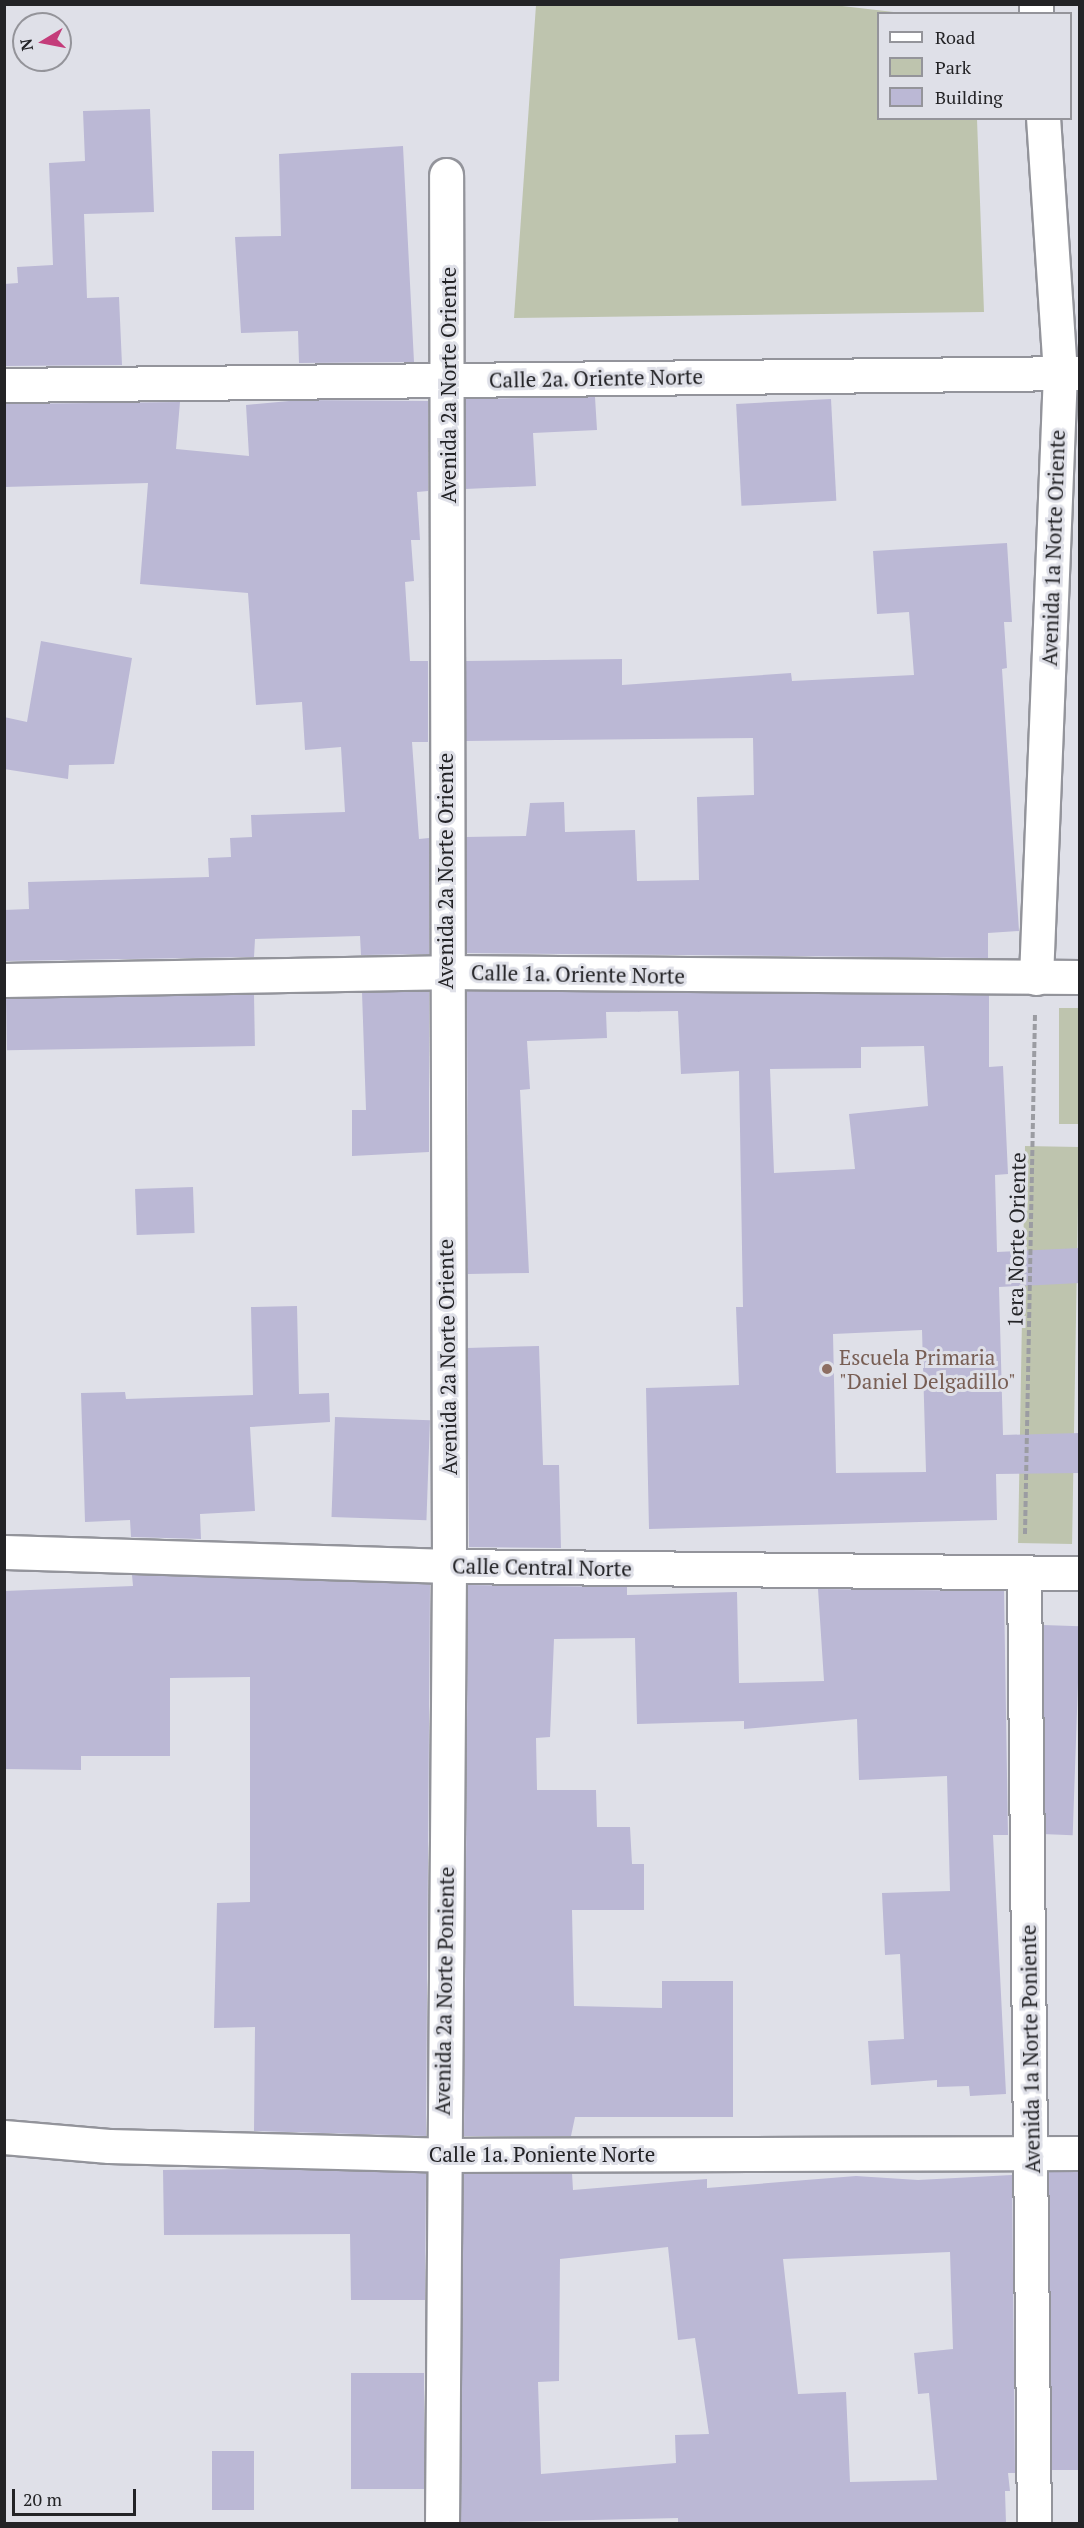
<!DOCTYPE html>
<style>
body{margin:0}
#map{position:relative;width:1084px;height:2528px;overflow:hidden;background:#dfe0e8;font-family:"PT Serif",serif}
div>[style]{position:absolute}
[style*='--x']{left:calc(var(--x)*1px);top:calc(var(--y)*1px);width:calc(var(--w)*1px);rotate:calc(var(--a)*1deg)}
.green>*{inset:0;background:#bec4ae;transform-origin:0 0}
.building>*{inset:0;background:#bbb8d5;transform-origin:0 0}
.path>*{height:4px;margin-top:-2px;transform-origin:0;background:repeating-linear-gradient(90deg,#9b9ca2 0 6px,transparent 0 9px)}
.roads{filter:drop-shadow(2px 0 #93949b) drop-shadow(-2px 0 #93949b) drop-shadow(0 2px #93949b) drop-shadow(0 -2px #93949b)}
.street>*{height:33px;margin:-16.5px;padding:0 16.5px;transform-origin:16.5px;border-radius:16.5px;background:#fff}
.dots>*{width:16px;height:16px;translate:-50% -50%;box-sizing:border-box;border:3px solid #dfe0e8;border-radius:50%}
span{translate:-50% -50%;white-space:nowrap;text-align:center;line-height:1.15;-webkit-text-stroke:6px #dfe0e8;paint-order:stroke}
.street-label{font-size:21px;color:#232326}
.education-label{font-size:21px;color:#785e54}
.left{translate:0 -50%;text-align:left}
.frame{position:absolute;inset:0;border:6px solid #232326;pointer-events:none}
.legend{position:absolute;left:877px;top:12px;width:195px;height:108px;box-sizing:border-box;background:#dfe0e8;border:2px solid #94949a;margin:0;padding:8px 10px;list-style:none;font-size:18px;color:#232326}
.legend li{display:flex;align-items:center;gap:12px;height:30px}
.legend b{width:30px;border:2px solid #94949a}
.north{position:absolute;left:12px;top:12px;width:60px;height:60px;box-sizing:border-box;background:#dfe0e8;border:2px solid #94949a;border-radius:50%;rotate:260deg;font-size:16px;font-weight:700;line-height:24px;text-align:center;color:#232326}
.north::after{content:'';display:block;margin:auto;width:21px;height:27px;background:#c43c7a;clip-path:polygon(50% 0,100% 100%,50% 72%,0 100%)}
.scale{position:absolute;left:12px;top:2489px;width:124px;height:27px;box-sizing:border-box;border:3px solid #232326;border-top:0;padding-left:8px;font-size:18px;line-height:21px;white-space:nowrap;color:#232326;-webkit-text-stroke:4px #dfe0e8;paint-order:stroke}
</style>
<div id="map">
<div class="green">
<i style="clip-path:polygon(825px 4px,902px 13px,878px 14px,878px 118px,977px 119px,984px 312px,514px 318px,536px 5px)"></i>
<i style="left:1059px;top:1008px;width:20px;height:116px"></i>
<i style="left:1025px;top:1146px;width:54px;height:397px;rotate:1deg"></i>
</div>
<div class="building">
<i style="clip-path:polygon(150px 109px,154px 212px,84px 214px,87px 298px,119px 297px,122px 365px,4px 366px,4px 284px,18px 283px,17px 267px,53px 265px,49px 163px,85px 161px,83px 111px)"></i>
<i style="clip-path:polygon(403px 146px,414px 362px,299px 363px,298px 331px,241px 333px,235px 237px,281px 236px,279px 154px)"></i>
<i style="clip-path:polygon(595px 397px,597px 430px,533px 433px,536px 486px,465px 489px,465px 399px)"></i>
<i style="left:831px;top:399px;width:102px;height:95px;rotate:87deg"></i>
<i style="clip-path:polygon(300px 400px,428px 401px,428px 491px,417px 492px,420px 540px,411px 540px,414px 581px,405px 582px,410px 661px,428px 661px,428px 742px,412px 742px,419px 839px,429px 838px,429px 954px,361px 955px,360px 936px,255px 939px,254px 957px,5px 961px,4px 910px,29px 909px,28px 882px,209px 877px,208px 858px,231px 857px,230px 838px,252px 837px,251px 815px,345px 812px,341px 747px,305px 750px,302px 702px,256px 705px,248px 593px,140px 584px,148px 483px,4px 487px,4px 404px,180px 402px,176px 449px,249px 456px,246px 405px)"></i>
<i style="clip-path:polygon(1007px 543px,1012px 622px,1004px 622px,1007px 668px,1002px 669px,1019px 931px,988px 933px,988px 958px,466px 953px,466px 837px,526px 836px,530px 803px,564px 802px,565px 832px,635px 830px,637px 881px,699px 880px,697px 797px,754px 795px,753px 738px,466px 741px,466px 661px,622px 659px,622px 685px,791px 673px,792px 681px,914px 675px,909px 612px,877px 614px,873px 551px)"></i>
<i style="clip-path:polygon(41px 641px,132px 658px,114px 764px,69px 765px,68px 779px,4px 769px,4px 717px,27px 722px)"></i>
<i style="clip-path:polygon(429px 991px,429px 1152px,352px 1156px,352px 1110px,366px 1110px,362px 992px)"></i>
<i style="clip-path:polygon(evenodd,467px 991px,989px 995px,989px 1067px,1003px 1066px,1008px 1174px,995px 1175px,997px 1252px,1080px 1248px,1080px 1283px,999px 1287px,1003px 1435px,1080px 1433px,1080px 1473px,996px 1474px,997px 1520px,649px 1529px,646px 1388px,739px 1385px,736px 1307px,743px 1307px,739px 1071px,681px 1074px,678px 1011px,606px 1012px,607px 1038px,527px 1041px,530px 1089px,520px 1090px,529px 1273px,468px 1274px,467px 991px,924px 1046px,928px 1106px,849px 1114px,855px 1169px,774px 1173px,770px 1069px,861px 1068px,861px 1047px,924px 1046px,467px 991px,922px 1330px,926px 1472px,836px 1473px,833px 1334px,922px 1330px)"></i>
<i style="left:254px;top:994px;width:52px;height:248px;rotate:89deg"></i>
<i style="left:193px;top:1187px;width:46px;height:58px;rotate:88deg"></i>
<i style="clip-path:polygon(297px 1306px,299px 1394px,329px 1393px,330px 1422px,250px 1427px,255px 1511px,200px 1514px,201px 1539px,131px 1537px,130px 1520px,85px 1522px,81px 1393px,125px 1392px,126px 1399px,253px 1395px,251px 1307px)"></i>
<i style="clip-path:polygon(539px 1346px,543px 1465px,559px 1465px,561px 1548px,469px 1547px,467px 1348px)"></i>
<i style="left:335px;top:1417px;width:95px;height:100px;rotate:2deg"></i>
<i style="clip-path:polygon(132px 1575px,430px 1584px,426px 2136px,254px 2131px,255px 2027px,214px 2028px,217px 1903px,250px 1902px,250px 1677px,170px 1678px,170px 1756px,81px 1756px,81px 1770px,4px 1769px,4px 1591px,133px 1586px)"></i>
<i style="clip-path:polygon(468px 1585px,627px 1587px,627px 1595px,737px 1592px,739px 1683px,824px 1681px,818px 1589px,1004px 1591px,1008px 1835px,993px 1835px,1006px 2094px,970px 2096px,969px 2086px,937px 2087px,937px 2080px,871px 2085px,868px 2041px,904px 2039px,900px 1954px,885px 1955px,882px 1893px,950px 1891px,947px 1776px,859px 1780px,857px 1719px,744px 1729px,744px 1721px,637px 1724px,635px 1638px,554px 1639px,550px 1737px,536px 1738px,537px 1790px,596px 1790px,597px 1827px,630px 1827px,632px 1864px,644px 1864px,644px 1910px,572px 1910px,574px 2006px,662px 2008px,662px 1981px,733px 1981px,733px 2117px,575px 2117px,571px 2136px,464px 2136px)"></i>
<i style="left:1043px;top:1625px;width:37px;height:209px;rotate:2deg"></i>
<i style="clip-path:polygon(254px 2169px,426px 2173px,425px 2300px,351px 2300px,350px 2234px,164px 2235px,163px 2170px)"></i>
<i style="left:1080px;top:2172px;width:298px;height:31px;rotate:90deg"></i>
<i style="clip-path:polygon(evenodd,572px 2173px,573px 2190px,707px 2179px,707px 2188px,856px 2176px,918px 2180px,1012px 2175px,1015px 2473px,1008px 2473px,1010px 2491px,1005px 2491px,1006px 2523px,678px 2523px,678px 2518px,461px 2523px,463px 2174px,572px 2173px,668px 2247px,678px 2340px,695px 2338px,709px 2434px,675px 2435px,676px 2463px,541px 2474px,538px 2382px,559px 2381px,560px 2259px,668px 2247px,572px 2173px,950px 2252px,953px 2349px,914px 2353px,918px 2394px,929px 2393px,937px 2480px,850px 2482px,846px 2392px,798px 2394px,783px 2259px,950px 2252px)"></i>
<i style="left:351px;top:2373px;width:73px;height:116px"></i>
<i style="left:212px;top:2451px;width:42px;height:59px"></i>
</div>
<div class="path">
<i style="--x:1025;--y:1534;--w:520;--a:-88.9"></i>
</div>
<div class="roads">
<div class="street">
<i style="--x:1036;--y:4;--w:10;--a:90"></i>
<i style="--x:4;--y:385;--w:1076;--a:-0.64"></i>
<i style="--x:1036;--y:978;--w:605;--a:-87.73"></i>
<i style="--x:1060;--y:373;--w:256;--a:-93.8"></i>
<i style="--x:4;--y:980;--w:440;--a:-1"></i>
<i style="--x:444;--y:972;--w:636;--a:0.45"></i>
<i style="--x:4;--y:1552;--w:445;--a:1.8"></i>
<i style="--x:449;--y:1566;--w:631;--a:0.64"></i>
<i style="--x:1024;--y:1574;--w:950;--a:89.4"></i>
<i style="--x:4;--y:2137;--w:105;--a:4.9"></i>
<i style="--x:109;--y:2146;--w:334;--a:1.5"></i>
<i style="--x:443;--y:2155;--w:637;--a:-0.18"></i>
<i style="--x:442;--y:2524;--w:958;--a:-89.58"></i>
<i style="--x:449;--y:1566;--w:1391;--a:-90.12"></i>
</div>
</div>
<div class="dots">
<i style="left:827px;top:1369px;background:#8d6e63"></i>
</div>
<div class="street-label">
<span style="left:596px;top:378px;rotate:-1deg">Calle 2a. Oriente Norte</span>
<span style="left:448px;top:385px;rotate:-90deg">Avenida 2a Norte Oriente</span>
<span style="left:1053px;top:548px;rotate:-88deg">Avenida 1a Norte Oriente</span>
<span style="left:445px;top:871px;rotate:-90deg">Avenida 2a Norte Oriente</span>
<span style="left:578px;top:974px;rotate:1deg">Calle 1a. Oriente Norte</span>
<span style="left:1016px;top:1240px;rotate:-89deg">1era Norte Oriente</span>
<span style="left:447px;top:1357px;rotate:-91deg">Avenida 2a Norte Oriente</span>
<span style="left:542px;top:1567px;rotate:1deg">Calle Central Norte</span>
<span style="left:444px;top:1991px;rotate:-89deg">Avenida 2a Norte Poniente</span>
<span style="left:1030px;top:2049px;rotate:-91deg">Avenida 1a Norte Poniente</span>
<span style="left:542px;top:2154px">Calle 1a. Poniente Norte</span>
</div>
<div class="education-label">
<span class="left" style="left:839px;top:1369px">Escuela Primaria<br>"Daniel Delgadillo"</span>
</div>
<div class="frame"></div>
<ul class="legend">
<li><b style="height:8px;background:#fff"></b>Road</li>
<li><b style="height:16px;background:#bec4ae"></b>Park</li>
<li><b style="height:16px;background:#bbb8d5"></b>Building</li>
</ul>
<div class="north">N</div>
<div class="scale">20 m</div>
</div>
